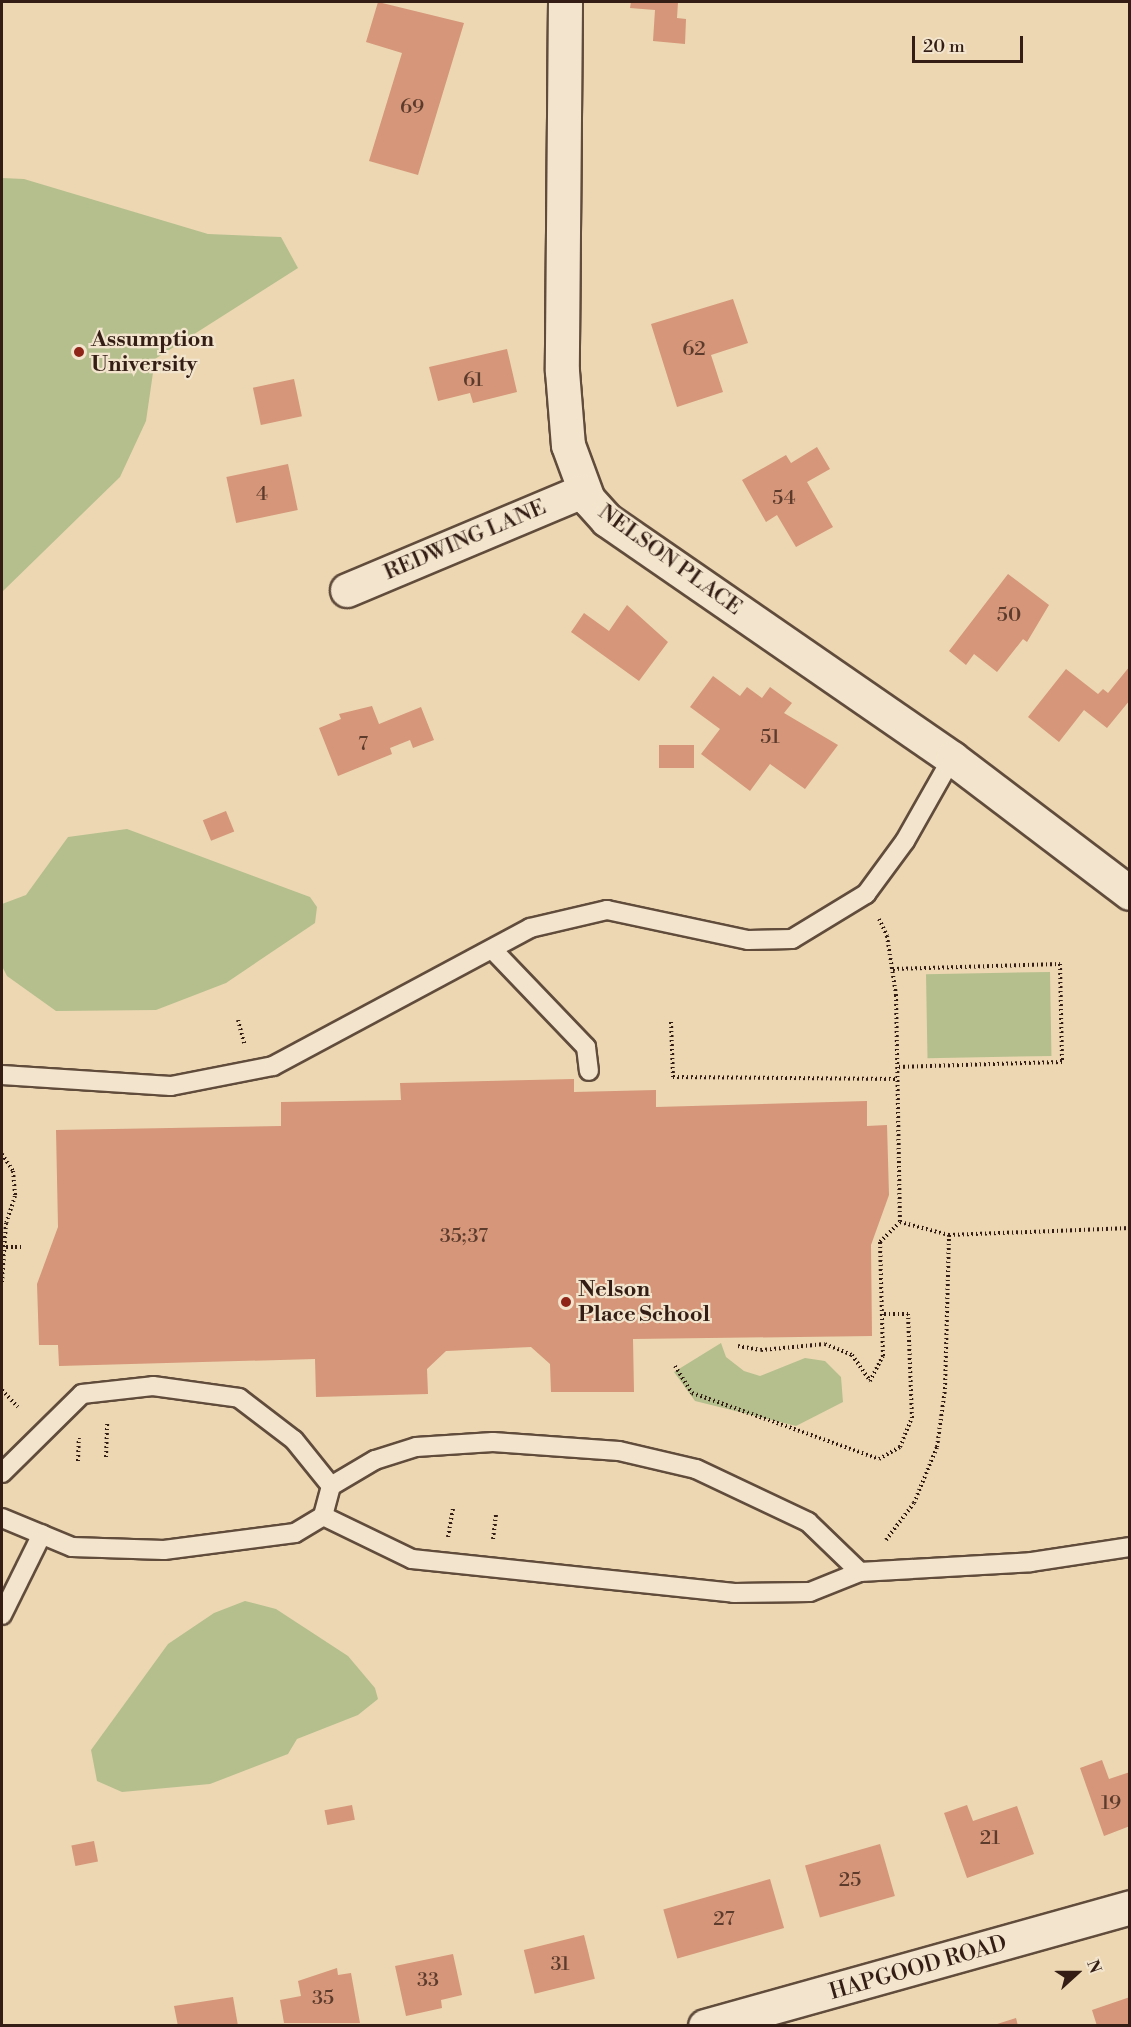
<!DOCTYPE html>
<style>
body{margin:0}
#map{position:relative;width:1131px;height:2027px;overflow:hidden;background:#ecd7b2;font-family:"Libre Bodoni",serif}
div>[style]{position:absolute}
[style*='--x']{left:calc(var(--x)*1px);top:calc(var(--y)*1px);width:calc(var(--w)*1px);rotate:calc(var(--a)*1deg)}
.green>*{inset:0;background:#b5bf8e;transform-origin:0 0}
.building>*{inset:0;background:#d59679;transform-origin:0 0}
.path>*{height:4px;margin-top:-2px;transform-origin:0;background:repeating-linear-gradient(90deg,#331d14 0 1.5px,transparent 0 4.5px)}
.roads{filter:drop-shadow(2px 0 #614c3c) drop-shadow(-2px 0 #614c3c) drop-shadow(0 2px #614c3c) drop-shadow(0 -2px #614c3c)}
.lane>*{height:18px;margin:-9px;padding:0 9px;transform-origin:9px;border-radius:9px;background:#f3e5cd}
.street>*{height:33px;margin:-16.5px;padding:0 16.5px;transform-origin:16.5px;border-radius:16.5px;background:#f3e5cd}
.dots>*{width:16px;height:16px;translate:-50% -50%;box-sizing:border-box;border:3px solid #f3e5cd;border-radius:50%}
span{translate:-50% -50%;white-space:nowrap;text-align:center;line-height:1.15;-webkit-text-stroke:4.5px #f3e5cd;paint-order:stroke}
.number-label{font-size:20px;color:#5c3b2d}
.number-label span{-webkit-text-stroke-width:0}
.poi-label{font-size:22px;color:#331d14;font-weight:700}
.left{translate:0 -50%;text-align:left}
.street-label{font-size:22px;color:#331d14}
.frame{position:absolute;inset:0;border:3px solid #331d14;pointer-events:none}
.north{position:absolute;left:1047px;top:1943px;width:60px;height:60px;-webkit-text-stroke:4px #f3e5cd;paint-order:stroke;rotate:69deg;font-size:16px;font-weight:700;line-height:24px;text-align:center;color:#331d14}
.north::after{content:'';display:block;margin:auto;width:21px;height:27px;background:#331d14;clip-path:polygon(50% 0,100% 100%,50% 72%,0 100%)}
.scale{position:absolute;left:912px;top:36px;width:111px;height:27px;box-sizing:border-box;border:3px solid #331d14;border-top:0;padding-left:8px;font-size:18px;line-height:21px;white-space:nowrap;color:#331d14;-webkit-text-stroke:4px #f3e5cd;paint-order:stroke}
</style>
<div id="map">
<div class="green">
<i style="clip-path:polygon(2px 178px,24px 179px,208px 234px,281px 237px,298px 268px,155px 359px,146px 421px,120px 477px,2px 592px)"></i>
<i style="clip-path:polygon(127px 829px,310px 897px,317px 907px,315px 923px,226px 983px,156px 1010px,56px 1011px,7px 976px,2px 966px,2px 904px,26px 895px,68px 837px)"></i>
<i style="left:1050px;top:972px;width:84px;height:124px;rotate:89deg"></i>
<i style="clip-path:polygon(721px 1343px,726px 1357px,744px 1371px,760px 1376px,805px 1358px,825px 1361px,841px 1377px,843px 1402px,796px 1426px,695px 1401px,674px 1372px)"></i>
<i style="clip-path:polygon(245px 1601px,276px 1609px,348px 1656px,375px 1688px,378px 1699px,358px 1715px,297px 1739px,288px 1754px,210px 1784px,122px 1792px,97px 1781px,91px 1750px,168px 1644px,214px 1613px)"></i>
</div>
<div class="building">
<i style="clip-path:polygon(378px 2px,464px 23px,418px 175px,369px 161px,402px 53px,366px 42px)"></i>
<i style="clip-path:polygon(631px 2px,678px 2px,677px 18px,686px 19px,685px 44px,653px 41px,655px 10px,630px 8px)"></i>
<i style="clip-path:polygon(733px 299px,748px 343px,711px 355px,723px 392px,677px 407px,651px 324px)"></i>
<i style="clip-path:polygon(507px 349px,517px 392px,473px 403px,470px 393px,438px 401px,429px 367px)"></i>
<i style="left:294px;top:379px;width:38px;height:42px;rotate:78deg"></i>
<i style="clip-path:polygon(817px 447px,830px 469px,807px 482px,833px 527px,796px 547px,777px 515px,766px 522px,742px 480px,786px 455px,791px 463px)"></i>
<i style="left:288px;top:464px;width:47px;height:63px;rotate:78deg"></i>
<i style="clip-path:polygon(1008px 574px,1049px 605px,1027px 642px,1023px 639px,997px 672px,974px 654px,966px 665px,949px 651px)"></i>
<i style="clip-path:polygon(627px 605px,668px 642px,639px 681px,571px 632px,584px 613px,609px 631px)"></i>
<i style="clip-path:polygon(1130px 666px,1130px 700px,1107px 728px,1084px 710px,1059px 742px,1028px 717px,1066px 669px,1098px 694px,1103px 689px,1108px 693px)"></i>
<i style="clip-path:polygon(713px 676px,740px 696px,747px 687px,762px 698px,770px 687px,792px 703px,784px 713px,838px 745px,805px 789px,770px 764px,750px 791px,701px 754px,720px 729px,690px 707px)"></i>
<i style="clip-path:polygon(372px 706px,379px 724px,421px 707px,434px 740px,413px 748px,410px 740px,390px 748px,392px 754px,338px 776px,319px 728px,341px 719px,339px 714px)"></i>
<i style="left:659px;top:745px;width:35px;height:23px"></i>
<i style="left:226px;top:811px;width:22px;height:25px;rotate:68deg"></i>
<i style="clip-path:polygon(574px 1079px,574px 1092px,656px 1090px,656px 1107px,867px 1101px,867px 1126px,887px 1125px,889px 1195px,871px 1245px,872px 1336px,633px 1339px,634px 1392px,551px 1392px,550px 1364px,531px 1347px,446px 1351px,427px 1369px,428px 1394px,316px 1397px,315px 1359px,59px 1366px,58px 1345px,39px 1345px,37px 1284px,58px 1227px,56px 1130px,281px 1126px,281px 1102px,401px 1100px,400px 1083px)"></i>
<i style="clip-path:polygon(1102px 1760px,1109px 1779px,1130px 1772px,1130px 1826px,1104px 1836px,1080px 1768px)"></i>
<i style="left:352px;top:1805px;width:15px;height:28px;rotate:79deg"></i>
<i style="clip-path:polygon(967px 1805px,973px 1821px,1017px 1806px,1034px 1854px,967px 1878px,944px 1813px)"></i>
<i style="left:94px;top:1841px;width:21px;height:23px;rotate:79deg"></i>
<i style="left:880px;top:1844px;width:54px;height:78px;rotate:74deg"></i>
<i style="left:770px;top:1879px;width:51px;height:111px;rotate:74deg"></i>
<i style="left:584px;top:1935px;width:45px;height:62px;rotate:76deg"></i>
<i style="clip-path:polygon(453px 1954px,462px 1995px,441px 2000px,442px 2008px,406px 2016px,395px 1966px)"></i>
<i style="clip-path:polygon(337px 1968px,338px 1975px,351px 1973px,360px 2023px,284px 2023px,280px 2000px,301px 1996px,298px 1981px)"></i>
<i style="clip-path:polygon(233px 1997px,238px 2026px,178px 2026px,174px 2006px)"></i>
<i style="clip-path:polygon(1130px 1997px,1130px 2026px,1097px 2026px,1092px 2010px)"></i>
<i style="clip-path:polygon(1016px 2018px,1018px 2026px,994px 2026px,994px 2025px)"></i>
</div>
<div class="path">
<i style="--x:879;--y:919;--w:19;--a:65"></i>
<i style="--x:887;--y:936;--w:60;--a:81.3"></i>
<i style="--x:896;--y:995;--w:227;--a:89"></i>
<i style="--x:900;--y:1222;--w:51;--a:14.9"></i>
<i style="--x:893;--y:969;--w:167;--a:-1.7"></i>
<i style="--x:1060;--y:964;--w:98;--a:88.8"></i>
<i style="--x:1062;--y:1062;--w:165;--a:178.3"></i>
<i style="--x:238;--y:1020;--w:24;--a:75"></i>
<i style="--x:671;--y:1022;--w:55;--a:87.9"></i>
<i style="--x:673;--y:1077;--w:224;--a:0.5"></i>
<i style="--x:2;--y:1154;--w:20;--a:57"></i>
<i style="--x:13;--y:1171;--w:25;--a:85"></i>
<i style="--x:15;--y:1196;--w:28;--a:108"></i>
<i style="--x:6;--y:1223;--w:59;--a:93.9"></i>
<i style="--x:2;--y:1247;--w:20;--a:0"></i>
<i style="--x:738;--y:1346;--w:23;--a:10"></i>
<i style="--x:761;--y:1350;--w:64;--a:-5.4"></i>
<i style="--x:825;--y:1344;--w:29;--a:22"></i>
<i style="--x:852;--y:1355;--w:32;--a:55"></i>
<i style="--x:870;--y:1381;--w:28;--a:-63"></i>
<i style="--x:883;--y:1356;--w:114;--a:-91.5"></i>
<i style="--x:880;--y:1242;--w:28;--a:-45"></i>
<i style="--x:675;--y:1366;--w:32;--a:58"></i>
<i style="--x:692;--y:1393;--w:198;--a:19.4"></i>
<i style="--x:879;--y:1459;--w:24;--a:-30"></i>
<i style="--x:900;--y:1447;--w:31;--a:-68"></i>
<i style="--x:912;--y:1418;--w:104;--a:-92.2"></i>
<i style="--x:908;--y:1314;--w:26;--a:180"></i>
<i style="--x:2;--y:1390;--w:23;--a:47"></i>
<i style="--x:106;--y:1457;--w:34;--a:-88"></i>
<i style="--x:78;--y:1461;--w:23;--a:-88"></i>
<i style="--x:448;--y:1537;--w:29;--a:-80"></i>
<i style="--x:493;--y:1539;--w:26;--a:-83"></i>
<i style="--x:886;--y:1540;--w:46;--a:-52.9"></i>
<i style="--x:914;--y:1503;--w:61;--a:-67.7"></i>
<i style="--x:937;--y:1447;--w:59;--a:-82.1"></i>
<i style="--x:945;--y:1389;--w:154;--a:-88.5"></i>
<i style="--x:949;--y:1235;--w:181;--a:-2.2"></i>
</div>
<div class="roads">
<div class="lane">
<i style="--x:492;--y:949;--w:136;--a:46.2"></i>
<i style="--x:586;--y:1047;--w:24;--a:83"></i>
<i style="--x:2;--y:1075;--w:169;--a:3.7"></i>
<i style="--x:171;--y:1086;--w:104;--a:-11.1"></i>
<i style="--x:273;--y:1066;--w:292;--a:-28.2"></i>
<i style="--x:530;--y:928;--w:79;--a:-13.2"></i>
<i style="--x:607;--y:910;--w:144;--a:12"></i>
<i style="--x:748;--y:940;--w:44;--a:-1.3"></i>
<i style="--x:792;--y:939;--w:87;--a:-31.3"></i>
<i style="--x:866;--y:894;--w:66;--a:-53.7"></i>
<i style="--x:905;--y:841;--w:95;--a:-60.5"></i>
<i style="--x:2;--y:1473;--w:112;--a:-44.6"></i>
<i style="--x:82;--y:1394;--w:71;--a:-6.4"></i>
<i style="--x:153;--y:1386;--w:87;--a:7.9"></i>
<i style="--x:239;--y:1398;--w:69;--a:37.4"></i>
<i style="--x:294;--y:1440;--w:59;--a:51.2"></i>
<i style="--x:331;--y:1486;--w:31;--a:105"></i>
<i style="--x:331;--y:1486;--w:51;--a:-30.6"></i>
<i style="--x:375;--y:1460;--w:43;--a:-17.6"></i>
<i style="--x:416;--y:1447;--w:77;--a:-3.7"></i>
<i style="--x:493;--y:1442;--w:126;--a:4.1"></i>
<i style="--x:619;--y:1451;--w:79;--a:13.2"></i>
<i style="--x:696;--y:1469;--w:124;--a:25.3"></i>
<i style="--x:808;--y:1522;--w:72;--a:43.9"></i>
<i style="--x:2;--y:1518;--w:76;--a:22.5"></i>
<i style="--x:72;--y:1547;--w:92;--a:1.9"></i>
<i style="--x:164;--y:1550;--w:132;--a:-7.4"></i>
<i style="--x:295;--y:1533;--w:33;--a:-31"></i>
<i style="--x:323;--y:1516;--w:99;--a:25.8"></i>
<i style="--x:412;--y:1559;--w:324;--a:6"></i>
<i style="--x:734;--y:1593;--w:76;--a:-0.8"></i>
<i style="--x:810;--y:1592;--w:54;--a:-21.8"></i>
<i style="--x:860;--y:1572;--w:171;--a:-3.3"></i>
<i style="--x:1031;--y:1562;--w:100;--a:-8.6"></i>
<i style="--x:2;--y:1615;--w:90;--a:-63.7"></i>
</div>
<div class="street">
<i style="--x:565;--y:2;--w:369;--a:90.5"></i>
<i style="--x:562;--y:371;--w:74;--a:85.4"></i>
<i style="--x:568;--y:445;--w:58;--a:69.7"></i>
<i style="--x:588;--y:499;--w:28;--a:48"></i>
<i style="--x:607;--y:520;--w:419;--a:34.6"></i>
<i style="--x:952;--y:758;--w:223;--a:37.2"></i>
<i style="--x:347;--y:590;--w:256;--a:-22.8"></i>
<i style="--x:705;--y:2026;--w:441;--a:-15.6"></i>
</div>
</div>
<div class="dots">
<i style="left:79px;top:352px;background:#8f2418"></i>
<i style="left:566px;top:1302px;background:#8f2418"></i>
</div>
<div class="number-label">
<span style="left:412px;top:107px">69</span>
<span style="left:694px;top:349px">62</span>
<span style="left:473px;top:380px">61</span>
<span style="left:262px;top:494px">4</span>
<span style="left:784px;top:498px">54</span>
<span style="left:1009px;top:615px">50</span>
<span style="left:770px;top:737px">51</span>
<span style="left:363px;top:744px">7</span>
<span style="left:464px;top:1236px">35;37</span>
<span style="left:1111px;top:1803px">19</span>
<span style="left:990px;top:1838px">21</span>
<span style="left:850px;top:1880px">25</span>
<span style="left:724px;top:1919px">27</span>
<span style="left:560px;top:1964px">31</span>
<span style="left:428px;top:1980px">33</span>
<span style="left:323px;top:1998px">35</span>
</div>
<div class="poi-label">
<span class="left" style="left:91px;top:352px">Assumption<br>University</span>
<span class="left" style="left:578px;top:1302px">Nelson<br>Place School</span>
</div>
<div class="street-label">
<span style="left:465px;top:540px;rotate:-23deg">REDWING LANE</span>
<span style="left:670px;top:560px;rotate:36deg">NELSON PLACE</span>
<span style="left:918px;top:1968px;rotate:-16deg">HAPGOOD ROAD</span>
</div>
<div class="frame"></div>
<div class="north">N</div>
<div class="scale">20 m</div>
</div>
